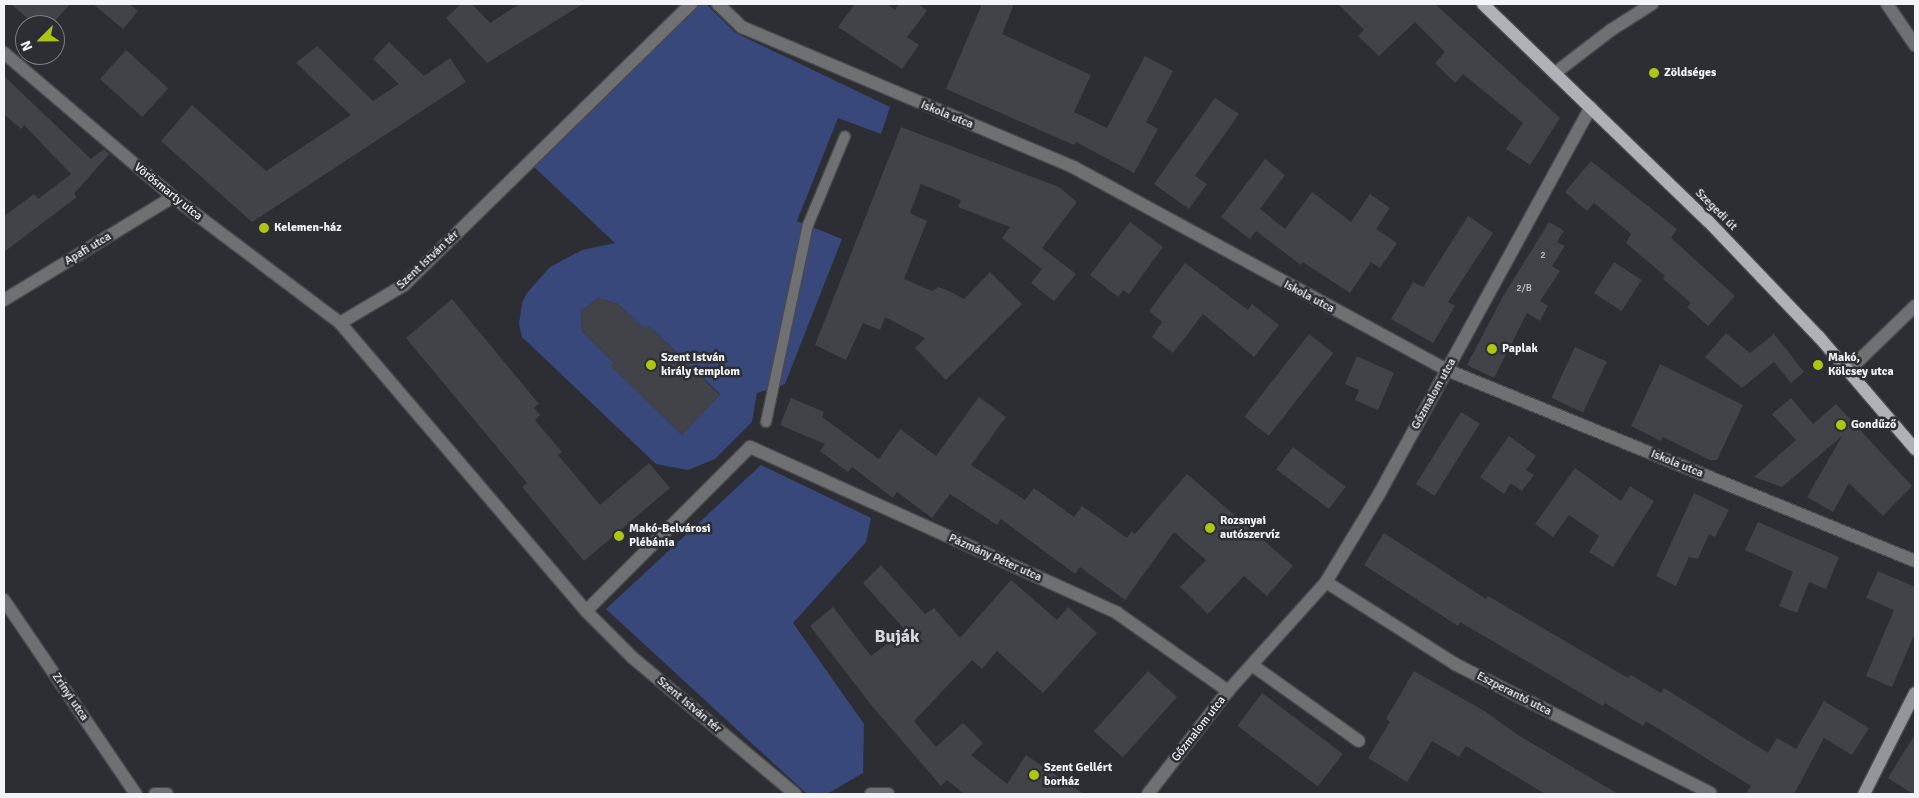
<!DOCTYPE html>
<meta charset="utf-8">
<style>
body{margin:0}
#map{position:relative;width:1919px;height:798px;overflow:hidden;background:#2c2e33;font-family:Signika,sans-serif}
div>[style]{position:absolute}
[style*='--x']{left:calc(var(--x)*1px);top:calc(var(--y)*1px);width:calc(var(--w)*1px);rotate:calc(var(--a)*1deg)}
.green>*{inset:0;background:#38487a}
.building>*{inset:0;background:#414348;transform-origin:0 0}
.roads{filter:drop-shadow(1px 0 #484a4e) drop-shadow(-1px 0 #484a4e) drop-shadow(0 1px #484a4e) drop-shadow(0 -1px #484a4e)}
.lane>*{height:10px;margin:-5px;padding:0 5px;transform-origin:5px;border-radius:5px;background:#6f7072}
.street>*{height:12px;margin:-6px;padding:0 6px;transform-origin:6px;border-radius:6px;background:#6f7072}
.secondary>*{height:12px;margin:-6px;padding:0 6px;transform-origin:6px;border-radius:6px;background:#939599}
.primary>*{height:12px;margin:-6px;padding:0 6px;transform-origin:6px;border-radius:6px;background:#afb1b6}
.dots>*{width:14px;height:14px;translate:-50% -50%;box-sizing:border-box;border:2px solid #2c2e33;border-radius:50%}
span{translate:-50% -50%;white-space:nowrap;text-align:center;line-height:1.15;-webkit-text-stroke:5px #2c2e33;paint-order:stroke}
.number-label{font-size:10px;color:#c6c8cb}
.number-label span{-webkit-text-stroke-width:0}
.poi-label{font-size:12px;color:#f3f4f7;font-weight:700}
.left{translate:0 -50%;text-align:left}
.street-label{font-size:12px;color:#f3f4f7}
.district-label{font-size:18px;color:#d5d7dd;font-weight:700}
.frame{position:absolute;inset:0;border:5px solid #f3f4f7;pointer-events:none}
.north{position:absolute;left:15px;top:15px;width:50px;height:50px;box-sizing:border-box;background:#2c2e33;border:1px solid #7c7d81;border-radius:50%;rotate:247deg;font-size:14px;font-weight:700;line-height:20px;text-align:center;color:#f3f4f7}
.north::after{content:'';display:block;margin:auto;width:18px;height:22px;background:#acc611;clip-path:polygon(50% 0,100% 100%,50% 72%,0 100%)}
</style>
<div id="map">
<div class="green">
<i style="clip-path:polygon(evenodd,700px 4px,706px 4px,736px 33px,890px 107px,881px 134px,838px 118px,797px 221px,842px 239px,785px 384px,757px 393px,752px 422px,715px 459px,688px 470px,656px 464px,522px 337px,519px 324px,522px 303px,527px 293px,550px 267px,582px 250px,615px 243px,534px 167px,700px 4px,598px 298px,618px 304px,645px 329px,649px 326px,720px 394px,682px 435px,611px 366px,614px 363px,582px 331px,581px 311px,598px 298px)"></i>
<i style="clip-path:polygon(761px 465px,871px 518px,866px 542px,793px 623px,864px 724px,863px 773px,827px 794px,807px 794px,606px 609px)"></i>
</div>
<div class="building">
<i style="clip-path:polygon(11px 4px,70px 4px,51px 25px,35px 25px)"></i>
<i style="clip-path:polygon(93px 4px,129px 4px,138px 11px,123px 29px)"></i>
<i style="clip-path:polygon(461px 4px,472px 4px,490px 23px,519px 4px,583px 4px,487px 63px,446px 18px)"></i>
<i style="clip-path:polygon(855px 4px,887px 4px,895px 10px,899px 4px,919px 4px,927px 11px,907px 37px,919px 45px,902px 69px,838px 27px)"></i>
<i style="clip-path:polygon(982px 4px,1014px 4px,1002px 34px,1091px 75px,1074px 112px,1107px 128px,1145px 56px,1173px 71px,1146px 122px,1158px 129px,1134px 173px,1076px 142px,1074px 145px,946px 89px)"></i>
<i style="clip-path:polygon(1338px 4px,1435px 4px,1560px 118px,1530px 165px,1506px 149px,1523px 123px,1463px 74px,1455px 83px,1435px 63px,1445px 52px,1415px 22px,1379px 56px,1358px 36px,1364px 30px)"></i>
<i style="clip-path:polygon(389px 42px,424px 76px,450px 58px,466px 82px,252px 222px,161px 141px,192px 105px,266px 171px,351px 115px,296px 63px,317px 46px,373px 101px,399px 84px,373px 59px)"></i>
<i style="left:126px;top:50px;width:57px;height:39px;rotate:42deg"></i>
<i style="clip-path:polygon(4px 76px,91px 159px,104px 149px,109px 154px,74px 194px,77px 197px,4px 252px,4px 216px,34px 194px,38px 199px,71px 174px,24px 125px,21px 129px,4px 114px)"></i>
<i style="clip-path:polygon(1215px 98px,1239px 114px,1195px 176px,1207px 184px,1189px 209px,1154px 184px)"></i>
<i style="clip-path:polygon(901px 127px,1059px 187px,1077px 202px,1042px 248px,1076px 274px,1054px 301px,1031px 283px,1042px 269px,1002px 238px,1010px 227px,958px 207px,961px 200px,921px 184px,910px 213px,927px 221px,904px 279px,932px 291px,938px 287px,947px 290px,964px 299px,990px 272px,1022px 304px,946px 380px,915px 348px,925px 338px,885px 317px,880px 330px,863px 323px,846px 360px,815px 345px)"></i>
<i style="clip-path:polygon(1265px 159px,1285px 175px,1260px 209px,1285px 229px,1312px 192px,1351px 222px,1370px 194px,1390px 208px,1376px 229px,1397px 243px,1380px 268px,1371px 262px,1350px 293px,1303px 262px,1301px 265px,1256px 231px,1250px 239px,1221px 217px)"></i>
<i style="clip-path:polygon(1591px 161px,1677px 229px,1671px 238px,1735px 296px,1708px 326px,1687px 307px,1691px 303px,1663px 279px,1665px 276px,1626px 243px,1631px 234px,1594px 203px,1587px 211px,1565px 192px)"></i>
<i style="clip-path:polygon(1468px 216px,1493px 233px,1448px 302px,1455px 306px,1433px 343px,1391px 319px,1413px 282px,1423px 287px)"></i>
<i style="clip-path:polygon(1130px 222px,1163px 247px,1129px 294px,1123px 290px,1118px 297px,1090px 275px)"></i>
<i style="clip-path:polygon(1549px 222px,1564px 231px,1557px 242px,1565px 246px,1552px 266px,1560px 271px,1540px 301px,1548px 306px,1540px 321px,1527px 313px,1494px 378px,1467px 365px,1502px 298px)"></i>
<i style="left:1614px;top:262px;width:33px;height:37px;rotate:33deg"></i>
<i style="clip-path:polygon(1185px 263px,1248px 310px,1252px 304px,1279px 325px,1254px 357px,1203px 314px,1173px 353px,1152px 337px,1162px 322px,1149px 311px)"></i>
<i style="clip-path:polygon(598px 298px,618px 304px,645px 329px,648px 325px,720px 395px,682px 435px,610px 366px,614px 363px,582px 331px,581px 311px)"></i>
<i style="clip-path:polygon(452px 299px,539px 404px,534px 408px,540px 415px,535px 420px,562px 452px,558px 455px,600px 505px,649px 463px,670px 488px,584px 561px,522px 487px,527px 483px,406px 338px)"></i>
<i style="clip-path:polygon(1726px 333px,1750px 353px,1774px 334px,1804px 372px,1791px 383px,1774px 362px,1742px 388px,1705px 357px)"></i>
<i style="left:1309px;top:334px;width:31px;height:105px;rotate:38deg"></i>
<i style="left:1575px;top:347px;width:35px;height:56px;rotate:25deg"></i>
<i style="clip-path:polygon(1357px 356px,1394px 373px,1378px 410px,1355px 400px,1359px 390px,1345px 384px)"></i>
<i style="clip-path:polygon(1660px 364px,1743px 405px,1717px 460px,1710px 460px,1663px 437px,1661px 441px,1631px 426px)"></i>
<i style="clip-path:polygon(979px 397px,1006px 417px,971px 465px,1025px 500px,1034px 488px,1074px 517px,1082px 506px,1127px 538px,1132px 531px,1135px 534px,1187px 474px,1293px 566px,1267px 596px,1244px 576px,1208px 614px,1180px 587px,1206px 560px,1174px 532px,1125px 600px,1080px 567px,1075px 574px,1001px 519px,997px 525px,950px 494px,932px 518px,897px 492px,893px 498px,852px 467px,848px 472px,820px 451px,825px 444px,780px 425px,791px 398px,824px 412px,822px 417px,879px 459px,900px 429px,936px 456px)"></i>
<i style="clip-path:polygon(1791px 398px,1813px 424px,1836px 404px,1912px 486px,1883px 516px,1849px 483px,1833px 512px,1807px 497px,1842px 436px,1782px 487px,1754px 477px,1796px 440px,1772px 414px)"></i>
<i style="left:1461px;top:412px;width:22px;height:85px;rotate:32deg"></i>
<i style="clip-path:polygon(1509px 436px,1536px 456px,1526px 470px,1534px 475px,1522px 491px,1511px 483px,1504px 494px,1480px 477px)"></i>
<i style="left:1293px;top:447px;width:66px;height:28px;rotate:37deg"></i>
<i style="clip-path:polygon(1575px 468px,1621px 501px,1630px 486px,1654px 501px,1613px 567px,1589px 552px,1599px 536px,1569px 515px,1553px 537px,1535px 524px)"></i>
<i style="clip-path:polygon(1694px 493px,1729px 510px,1715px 537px,1709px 534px,1698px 559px,1689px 557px,1676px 586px,1656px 576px)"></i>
<i style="clip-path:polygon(1758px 522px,1839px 557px,1826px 589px,1809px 582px,1797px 613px,1779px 606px,1793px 572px,1745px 550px)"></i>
<i style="clip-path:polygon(1384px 533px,1486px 599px,1488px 596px,1628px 678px,1631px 675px,1661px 693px,1664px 688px,1768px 753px,1777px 738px,1796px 749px,1824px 701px,1869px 728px,1852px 755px,1824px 738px,1794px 794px,1746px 794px,1751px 786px,1646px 721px,1643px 726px,1605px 703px,1603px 706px,1460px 622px,1458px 626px,1364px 565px)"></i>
<i style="clip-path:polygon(881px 565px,925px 614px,934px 608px,960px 638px,1011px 580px,1057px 620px,1068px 607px,1097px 633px,1043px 693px,997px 651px,982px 669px,972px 660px,914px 721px,936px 747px,963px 723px,983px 743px,971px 755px,1007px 784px,1026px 755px,1084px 794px,964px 794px,947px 780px,941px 786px,872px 706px,810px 626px,833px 607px,871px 656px,905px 630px,863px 583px)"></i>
<i style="clip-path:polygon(1878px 571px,1915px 587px,1915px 633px,1892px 687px,1866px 676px,1894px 610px,1866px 598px)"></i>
<i style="left:1148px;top:671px;width:39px;height:81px;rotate:42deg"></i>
<i style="clip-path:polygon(1414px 671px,1486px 712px,1518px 735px,1618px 794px,1545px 794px,1466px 746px,1459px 757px,1432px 741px,1407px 782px,1368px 758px,1390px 722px,1386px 719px)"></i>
<i style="left:1262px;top:693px;width:101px;height:41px;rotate:37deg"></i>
<i style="clip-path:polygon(1915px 734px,1915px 794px,1913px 794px,1888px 778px)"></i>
</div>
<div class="roads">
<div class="lane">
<i style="--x:766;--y:422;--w:201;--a:-78"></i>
<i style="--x:808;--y:225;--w:96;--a:-67.4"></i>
</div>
<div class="street">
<i style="--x:718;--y:4;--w:33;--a:44"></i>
<i style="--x:742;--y:27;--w:362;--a:22.9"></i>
<i style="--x:1075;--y:168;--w:423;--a:28.5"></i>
<i style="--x:1447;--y:370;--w:505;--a:22.2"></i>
<i style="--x:1887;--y:4;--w:50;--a:55.7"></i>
<i style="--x:4;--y:53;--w:222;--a:40.4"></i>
<i style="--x:173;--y:197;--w:209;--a:37"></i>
<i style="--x:340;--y:323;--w:379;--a:49.5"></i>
<i style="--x:586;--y:611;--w:66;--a:45"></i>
<i style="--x:633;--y:658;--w:212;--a:40"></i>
<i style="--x:1555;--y:73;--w:71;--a:-37.5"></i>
<i style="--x:1611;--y:30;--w:49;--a:-32.4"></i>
<i style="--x:4;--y:300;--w:198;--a:-31.4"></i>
<i style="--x:340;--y:323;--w:74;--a:-30.7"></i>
<i style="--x:404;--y:285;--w:402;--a:-44.4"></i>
<i style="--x:1849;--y:370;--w:92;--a:-44.1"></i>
<i style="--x:1326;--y:582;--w:153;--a:32.4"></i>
<i style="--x:1455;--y:664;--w:286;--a:26.8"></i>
<i style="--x:4;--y:600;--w:235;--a:55.8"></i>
<i style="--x:586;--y:611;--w:232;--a:-45"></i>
<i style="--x:750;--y:447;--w:403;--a:24.3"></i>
<i style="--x:1117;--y:613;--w:136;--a:35.1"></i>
<i style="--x:1252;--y:665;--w:131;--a:35.4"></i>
<i style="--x:155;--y:794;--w:12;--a:0"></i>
<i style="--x:871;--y:794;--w:17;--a:0"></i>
<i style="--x:1148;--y:794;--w:130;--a:-52.2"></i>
<i style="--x:1228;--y:691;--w:147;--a:-48"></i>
<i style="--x:1326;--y:582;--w:103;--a:-58.9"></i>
<i style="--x:1379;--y:494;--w:441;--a:-61.3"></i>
</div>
<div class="secondary">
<i style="--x:1864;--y:794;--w:113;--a:-63.2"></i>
</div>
<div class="primary">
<i style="--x:1483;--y:4;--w:313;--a:44"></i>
<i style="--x:1708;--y:221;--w:161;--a:46.3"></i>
<i style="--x:1819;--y:337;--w:148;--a:49.4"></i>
</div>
</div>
<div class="dots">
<i style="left:1654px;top:73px;background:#acc611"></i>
<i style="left:264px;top:228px;background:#acc611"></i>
<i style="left:1492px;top:349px;background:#acc611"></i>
<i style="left:651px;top:365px;background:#acc611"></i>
<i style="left:1818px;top:365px;background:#acc611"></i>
<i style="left:1841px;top:425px;background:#acc611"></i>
<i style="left:1210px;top:528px;background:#acc611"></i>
<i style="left:619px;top:536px;background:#acc611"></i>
<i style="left:1034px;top:775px;background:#acc611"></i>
</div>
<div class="number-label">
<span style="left:1543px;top:256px">2</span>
<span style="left:1524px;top:289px">2/B</span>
</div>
<div class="poi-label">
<span class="left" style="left:1664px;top:73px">Zöldséges</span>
<span class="left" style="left:274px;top:228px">Kelemen-ház</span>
<span class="left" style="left:1502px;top:349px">Paplak</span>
<span class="left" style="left:661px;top:365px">Szent István<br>király templom</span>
<span class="left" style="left:1828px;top:365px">Makó,<br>Kölcsey utca</span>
<span class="left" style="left:1851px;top:425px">Gondűző</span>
<span class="left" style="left:1220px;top:528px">Rozsnyai<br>autószervíz</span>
<span class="left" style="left:629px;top:536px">Makó-Belvárosi<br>Plébánia</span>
<span class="left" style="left:1044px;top:775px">Szent Gellért<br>borház</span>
</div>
<div class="street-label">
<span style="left:947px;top:115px;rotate:22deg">Iskola utca</span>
<span style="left:168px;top:192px;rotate:39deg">Vörösmarty utca</span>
<span style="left:1716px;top:210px;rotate:45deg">Szegedi út</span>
<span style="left:88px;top:249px;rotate:-31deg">Apafi utca</span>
<span style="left:428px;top:260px;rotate:-43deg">Szent István tér</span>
<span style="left:1309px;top:297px;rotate:28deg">Iskola utca</span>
<span style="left:1434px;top:394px;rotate:-61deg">Gőzmalom utca</span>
<span style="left:1677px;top:464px;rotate:22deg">Iskola utca</span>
<span style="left:995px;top:558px;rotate:24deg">Pázmány Péter utca</span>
<span style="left:1514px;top:694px;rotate:27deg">Eszperantó utca</span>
<span style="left:70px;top:697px;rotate:56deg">Zrínyi utca</span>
<span style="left:689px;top:705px;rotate:40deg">Szent István tér</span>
<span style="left:1199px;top:729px;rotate:-52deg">Gőzmalom utca</span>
</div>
<div class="district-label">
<span style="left:897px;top:636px">Buják</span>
</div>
<div class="frame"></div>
<div class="north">N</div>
</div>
